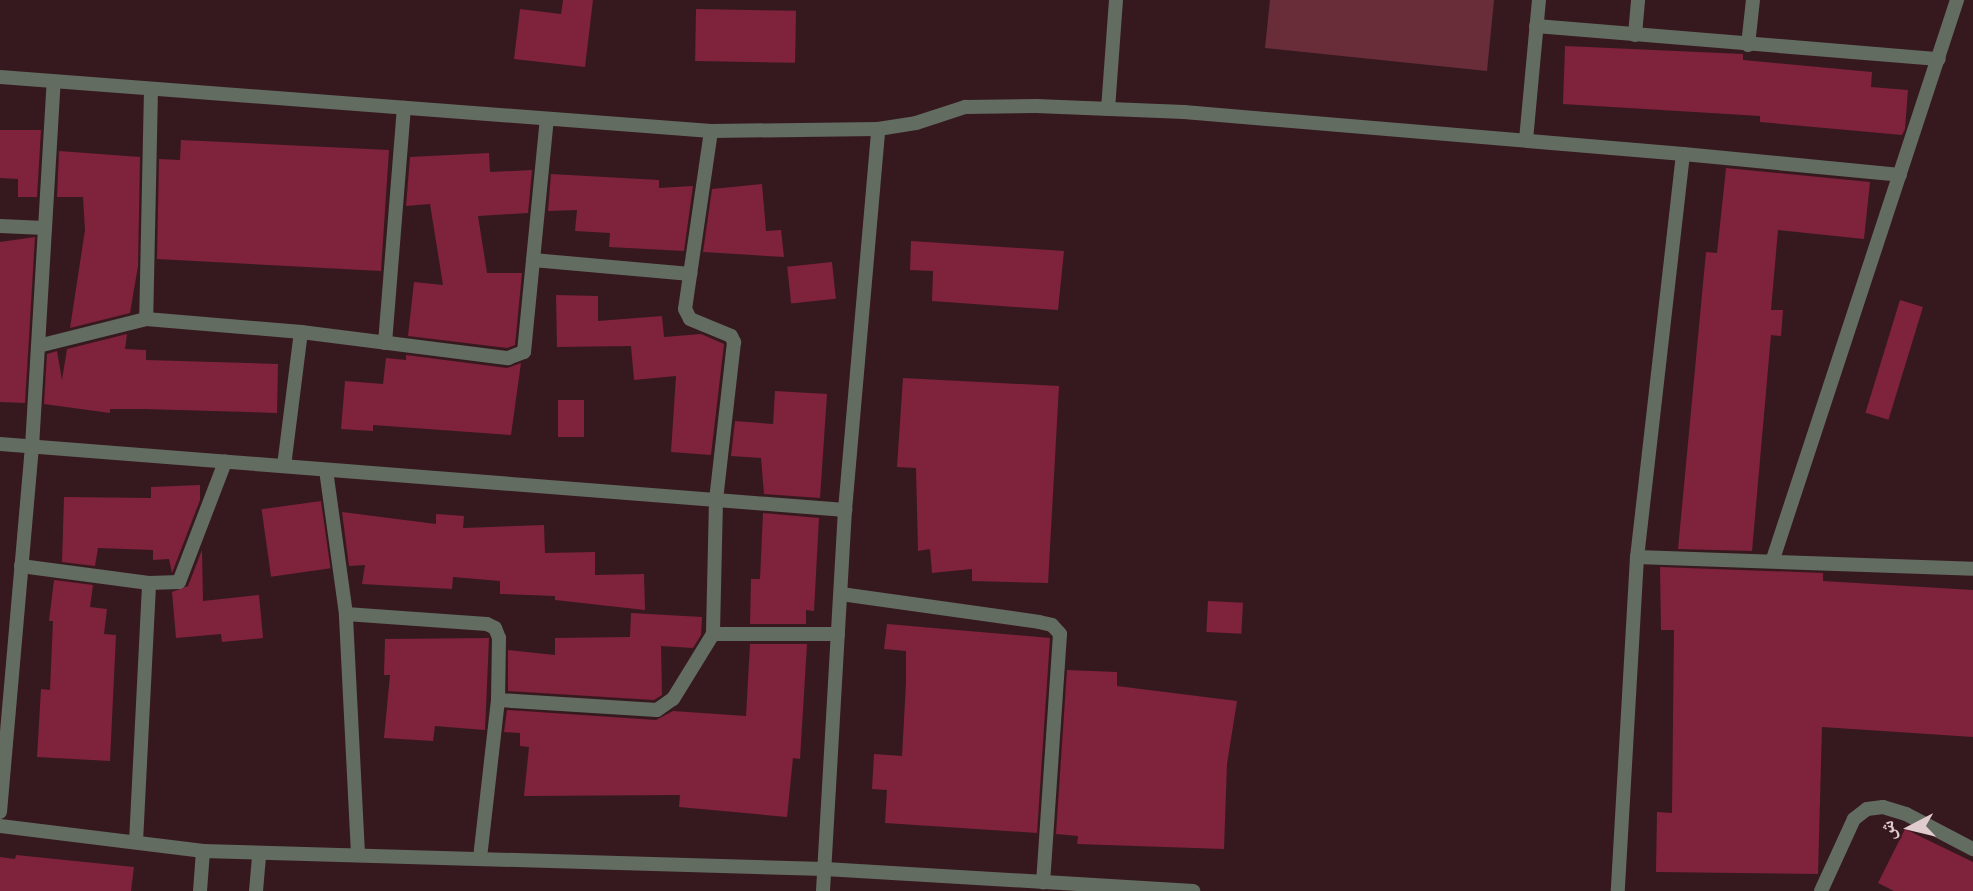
<!DOCTYPE html>
<meta charset="utf-8">
<style>
body{margin:0}
#map{position:relative;width:1973px;height:891px;overflow:hidden;background:#36191f;font-family:Overpass,"Noto Naskh Arabic",sans-serif}
div>[style]{position:absolute}
[style*='--x']{left:calc(var(--x)*1px);top:calc(var(--y)*1px);width:calc(var(--w)*1px);rotate:calc(var(--a)*1deg)}
.green>*{inset:0;background:#692d3a}
.building>*{inset:0;background:#7f223c;transform-origin:0 0}
.minor>*{height:14px;margin:-7px;padding:0 7px;transform-origin:7px;border-radius:7px;background:#636c61}
span{translate:-50% -50%;white-space:nowrap;text-align:center;line-height:1.15;-webkit-text-stroke:7px #36191f;paint-order:stroke}
.north{position:absolute;left:1875px;top:793px;width:70px;height:70px;-webkit-text-stroke:5px #36191f;paint-order:stroke;rotate:263deg;font-size:19px;font-weight:700;line-height:28px;text-align:center;color:#e0ccce}
.north::after{content:'';display:block;margin:auto;width:24px;height:32px;background:#e0ccce;clip-path:polygon(50% 0,100% 100%,50% 72%,0 100%)}
</style>
<div id="map">
<div class="green">
<i style="clip-path:polygon(1270px 0,1494px 0,1487px 71px,1265px 48px)"></i>
</div>
<div class="building">
<i style="clip-path:polygon(563px 0,593px 0,585px 67px,514px 59px,520px 9px,561px 14px)"></i>
<i style="left:696px;top:9px;width:100px;height:52px;rotate:1deg"></i>
<i style="clip-path:polygon(1565px 46px,1743px 54px,1743px 60px,1872px 72px,1871px 87px,1908px 90px,1905px 129px,1902px 135px,1760px 122px,1760px 116px,1563px 104px)"></i>
<i style="clip-path:polygon(0 130px,41px 130px,37px 197px,18px 197px,18px 179px,0 178px)"></i>
<i style="clip-path:polygon(181px 140px,389px 150px,381px 271px,157px 259px,159px 159px,180px 160px)"></i>
<i style="clip-path:polygon(59px 151px,140px 157px,138px 266px,130px 313px,70px 328px,85px 230px,83px 197px,57px 197px)"></i>
<i style="clip-path:polygon(489px 153px,490px 172px,532px 170px,528px 213px,478px 216px,487px 273px,522px 273px,515px 345px,507px 348px,408px 336px,414px 282px,443px 285px,430px 204px,406px 206px,410px 157px)"></i>
<i style="clip-path:polygon(1726px 168px,1870px 182px,1864px 239px,1778px 230px,1771px 310px,1783px 310px,1781px 336px,1771px 335px,1752px 551px,1678px 549px,1706px 252px,1717px 253px)"></i>
<i style="clip-path:polygon(551px 174px,659px 180px,659px 188px,693px 186px,684px 251px,609px 247px,610px 233px,575px 231px,577px 210px,548px 211px)"></i>
<i style="clip-path:polygon(762px 184px,766px 231px,781px 230px,784px 257px,703px 252px,712px 189px)"></i>
<i style="clip-path:polygon(35px 237px,25px 403px,0 402px,0 242px)"></i>
<i style="clip-path:polygon(911px 241px,1064px 251px,1058px 310px,932px 301px,933px 271px,910px 270px)"></i>
<i style="left:832px;top:262px;width:37px;height:45px;rotate:84deg"></i>
<i style="clip-path:polygon(556px 295px,598px 296px,598px 321px,662px 316px,664px 337px,701px 334px,724px 344px,711px 455px,671px 452px,676px 376px,634px 380px,631px 346px,557px 347px)"></i>
<i style="left:1900px;top:300px;width:24px;height:118px;rotate:17deg"></i>
<i style="clip-path:polygon(127px 334px,125px 349px,146px 350px,146px 360px,278px 364px,277px 413px,144px 409px,110px 409px,110px 413px,44px 404px,47px 354px,57px 351px,62px 380px,67px 349px)"></i>
<i style="clip-path:polygon(406px 355px,507px 368px,521px 363px,511px 435px,373px 425px,373px 431px,341px 429px,345px 381px,383px 384px,386px 358px,406px 360px)"></i>
<i style="clip-path:polygon(903px 378px,1059px 386px,1048px 583px,972px 581px,972px 569px,932px 573px,930px 549px,918px 551px,916px 468px,897px 467px)"></i>
<i style="clip-path:polygon(775px 391px,827px 394px,820px 498px,764px 494px,761px 458px,731px 456px,735px 421px,773px 424px)"></i>
<i style="left:558px;top:400px;width:26px;height:37px"></i>
<i style="clip-path:polygon(200px 485px,200px 500px,172px 573px,169px 559px,153px 560px,153px 550px,98px 548px,95px 566px,62px 562px,64px 497px,151px 498px,151px 487px)"></i>
<i style="left:321px;top:501px;width:68px;height:60px;rotate:82deg"></i>
<i style="clip-path:polygon(342px 512px,436px 524px,436px 514px,464px 516px,463px 528px,544px 525px,545px 553px,595px 552px,595px 575px,644px 574px,645px 610px,555px 600px,555px 596px,500px 594px,500px 581px,453px 577px,452px 589px,362px 584px,365px 565px,349px 566px)"></i>
<i style="clip-path:polygon(763px 513px,819px 518px,814px 611px,806px 610px,806px 624px,750px 624px,751px 579px,760px 579px)"></i>
<i style="clip-path:polygon(202px 550px,203px 601px,259px 595px,263px 638px,222px 642px,221px 634px,176px 638px,172px 592px,188px 586px)"></i>
<i style="clip-path:polygon(1660px 567px,1823px 573px,1823px 581px,1973px 590px,1973px 737px,1822px 727px,1818px 874px,1656px 872px,1657px 812px,1672px 813px,1674px 630px,1661px 630px)"></i>
<i style="clip-path:polygon(54px 580px,93px 585px,90px 607px,107px 609px,104px 634px,116px 635px,110px 761px,37px 757px,41px 689px,50px 690px,53px 621px,49px 621px)"></i>
<i style="left:1208px;top:601px;width:35px;height:31px;rotate:3deg"></i>
<i style="clip-path:polygon(631px 613px,702px 617px,701px 635px,693px 648px,661px 646px,662px 695px,654px 700px,508px 691px,508px 650px,555px 655px,555px 638px,630px 637px)"></i>
<i style="clip-path:polygon(887px 624px,1050px 638px,1037px 833px,885px 823px,887px 790px,872px 789px,874px 754px,902px 756px,906px 683px,906px 651px,884px 649px)"></i>
<i style="clip-path:polygon(489px 638px,485px 730px,435px 726px,433px 741px,384px 738px,390px 675px,384px 675px,385px 639px)"></i>
<i style="clip-path:polygon(750px 644px,807px 644px,800px 759px,793px 758px,787px 817px,679px 807px,680px 795px,524px 796px,529px 747px,520px 746px,520px 733px,504px 732px,507px 710px,656px 720px,673px 711px,746px 716px)"></i>
<i style="clip-path:polygon(1067px 670px,1117px 672px,1117px 686px,1237px 701px,1227px 764px,1224px 849px,1077px 844px,1078px 836px,1056px 834px)"></i>
<i style="clip-path:polygon(1905px 829px,1973px 862px,1973px 891px,1894px 891px,1878px 883px)"></i>
<i style="clip-path:polygon(16px 855px,134px 867px,131px 891px,0 891px,0 857px,15px 859px)"></i>
</div>
<div class="minor">
<i style="--x:1536;--y:26;--w:404;--a:4.7"></i>
<i style="--x:1635;--y:35;--w:35;--a:-85"></i>
<i style="--x:1748;--y:45;--w:45;--a:-83.7"></i>
<i style="--x:0;--y:77;--w:713;--a:4.34"></i>
<i style="--x:711;--y:131;--w:167;--a:-0.7"></i>
<i style="--x:878;--y:129;--w:38;--a:-9"></i>
<i style="--x:916;--y:123;--w:52;--a:-18.1"></i>
<i style="--x:965;--y:107;--w:71;--a:-0.8"></i>
<i style="--x:1036;--y:106;--w:148;--a:2.3"></i>
<i style="--x:1184;--y:112;--w:501;--a:4.81"></i>
<i style="--x:1683;--y:154;--w:406;--a:96.5"></i>
<i style="--x:1637;--y:557;--w:335;--a:93.3"></i>
<i style="--x:151;--y:89;--w:230;--a:91.2"></i>
<i style="--x:146;--y:319;--w:156;--a:4.8"></i>
<i style="--x:1108;--y:109;--w:109;--a:-85.8"></i>
<i style="--x:711;--y:131;--w:180;--a:98.3"></i>
<i style="--x:685;--y:309;--w:11;--a:63"></i>
<i style="--x:690;--y:319;--w:44;--a:22.5"></i>
<i style="--x:731;--y:336;--w:7;--a:63"></i>
<i style="--x:734;--y:342;--w:159;--a:96.5"></i>
<i style="--x:716;--y:500;--w:134;--a:91.3"></i>
<i style="--x:1526;--y:140;--w:141;--a:-84.7"></i>
<i style="--x:1683;--y:154;--w:218;--a:5.5"></i>
<i style="--x:0;--y:226;--w:45;--a:2.5"></i>
<i style="--x:533;--y:260;--w:158;--a:5.1"></i>
<i style="--x:385;--y:343;--w:236;--a:-85.4"></i>
<i style="--x:38;--y:346;--w:111;--a:-14"></i>
<i style="--x:0;--y:444;--w:848;--a:4.47"></i>
<i style="--x:284;--y:466;--w:135;--a:-82.8"></i>
<i style="--x:301;--y:332;--w:209;--a:7.2"></i>
<i style="--x:508;--y:358;--w:17;--a:-21"></i>
<i style="--x:524;--y:352;--w:234;--a:-84.4"></i>
<i style="--x:326;--y:470;--w:145;--a:82.1"></i>
<i style="--x:1637;--y:557;--w:336;--a:2"></i>
<i style="--x:1773;--y:559;--w:589;--a:-71.78"></i>
<i style="--x:21;--y:566;--w:129;--a:7.6"></i>
<i style="--x:149;--y:583;--w:30;--a:-2"></i>
<i style="--x:179;--y:582;--w:129;--a:-69"></i>
<i style="--x:841;--y:594;--w:200;--a:8"></i>
<i style="--x:1039;--y:622;--w:13;--a:13"></i>
<i style="--x:1052;--y:625;--w:12;--a:48"></i>
<i style="--x:1060;--y:634;--w:249;--a:93.9"></i>
<i style="--x:498;--y:700;--w:159;--a:3.6"></i>
<i style="--x:657;--y:710;--w:19;--a:-35"></i>
<i style="--x:673;--y:699;--w:76;--a:-58.4"></i>
<i style="--x:713;--y:634;--w:125;--a:0"></i>
<i style="--x:0;--y:812;--w:366;--a:-85"></i>
<i style="--x:32;--y:447;--w:366;--a:-86.6"></i>
<i style="--x:0;--y:826;--w:205;--a:7"></i>
<i style="--x:203;--y:851;--w:622;--a:1.66"></i>
<i style="--x:825;--y:869;--w:369;--a:3.4"></i>
<i style="--x:136;--y:842;--w:259;--a:-87.1"></i>
<i style="--x:358;--y:854;--w:240;--a:-92.9"></i>
<i style="--x:346;--y:614;--w:141;--a:4.1"></i>
<i style="--x:487;--y:624;--w:9;--a:27"></i>
<i style="--x:495;--y:628;--w:11;--a:68"></i>
<i style="--x:499;--y:638;--w:62;--a:90.9"></i>
<i style="--x:498;--y:700;--w:160;--a:96.5"></i>
<i style="--x:200;--y:891;--w:40;--a:-85.7"></i>
<i style="--x:256;--y:891;--w:38;--a:-85"></i>
<i style="--x:823;--y:891;--w:382;--a:-86.7"></i>
<i style="--x:845;--y:510;--w:382;--a:-85"></i>
<i style="--x:1821;--y:891;--w:79;--a:-65.4"></i>
<i style="--x:1854;--y:819;--w:16;--a:-38"></i>
<i style="--x:1867;--y:809;--w:16;--a:-7"></i>
<i style="--x:1883;--y:807;--w:24;--a:17"></i>
<i style="--x:1906;--y:814;--w:76;--a:27.6"></i>
</div>
<div class="north">ش</div>
</div>
